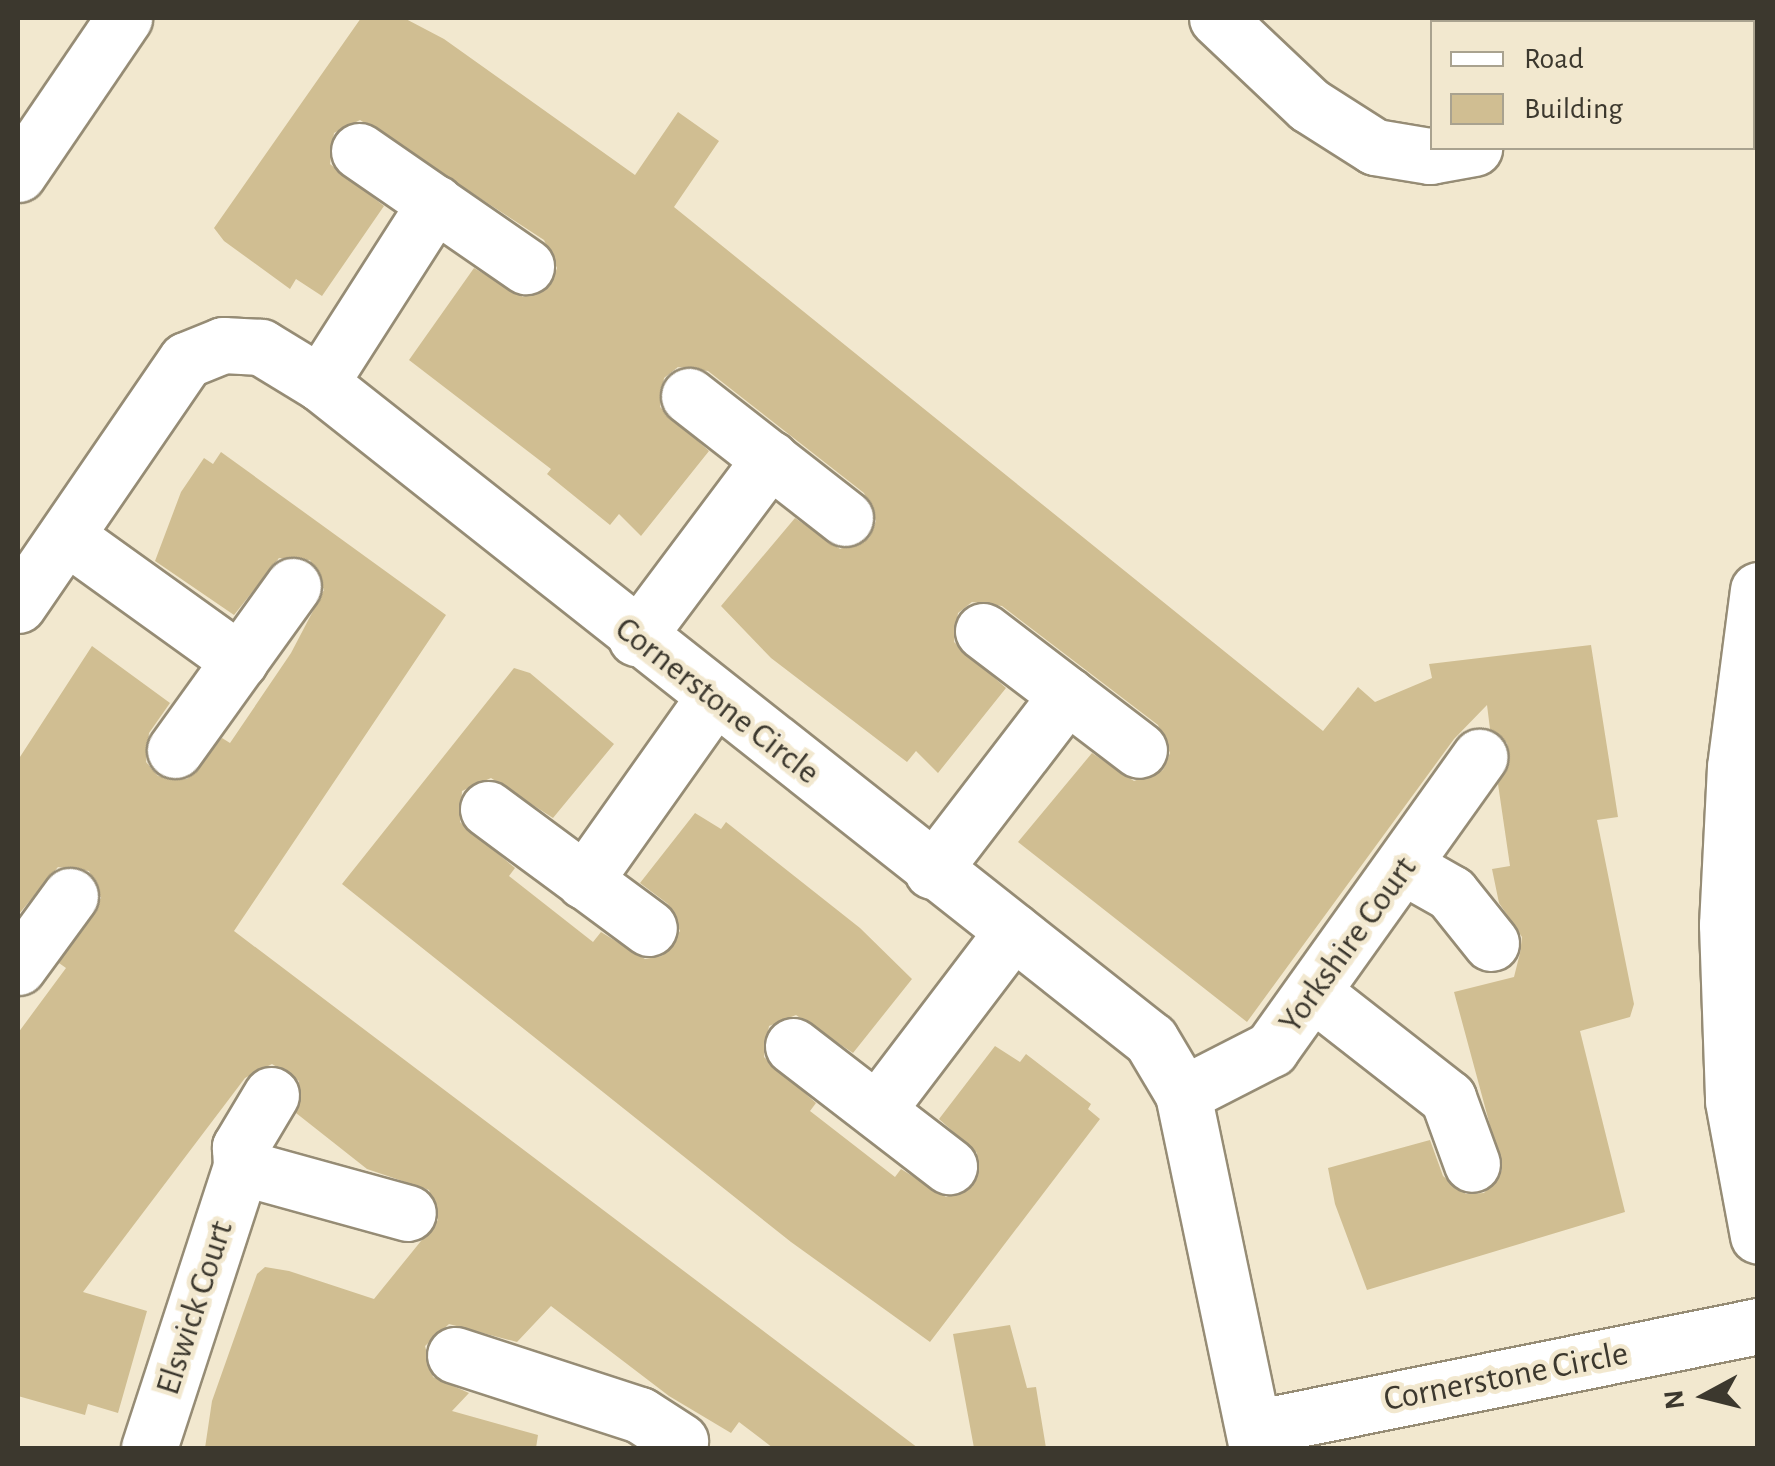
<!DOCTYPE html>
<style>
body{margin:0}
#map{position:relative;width:1775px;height:1466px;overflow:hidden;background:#f2e8cf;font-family:"Alegreya Sans",sans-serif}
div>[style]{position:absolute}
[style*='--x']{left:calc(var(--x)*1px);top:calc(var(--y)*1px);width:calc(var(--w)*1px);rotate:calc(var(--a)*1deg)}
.building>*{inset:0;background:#d0be92}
.roads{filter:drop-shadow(2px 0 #968c75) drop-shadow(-2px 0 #968c75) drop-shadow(0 2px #968c75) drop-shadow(0 -2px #968c75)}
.minor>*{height:55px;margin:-27.5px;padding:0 27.5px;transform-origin:27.5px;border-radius:27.5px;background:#fff}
.highway>*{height:55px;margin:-27.5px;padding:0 27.5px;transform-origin:27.5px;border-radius:27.5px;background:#fff}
span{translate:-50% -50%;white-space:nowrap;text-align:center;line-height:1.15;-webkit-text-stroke:9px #f2e8cf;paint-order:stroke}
.street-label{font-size:35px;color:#3c382e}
.frame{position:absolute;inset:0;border:20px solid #3c382e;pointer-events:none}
.legend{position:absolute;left:1430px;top:20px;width:325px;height:130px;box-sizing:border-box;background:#f2e8cf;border:2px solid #a9a28f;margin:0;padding:12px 18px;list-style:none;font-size:30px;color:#3c382e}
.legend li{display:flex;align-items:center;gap:20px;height:50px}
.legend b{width:50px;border:2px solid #a9a28f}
.north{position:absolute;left:1655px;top:1346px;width:100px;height:100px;-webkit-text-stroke:8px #f2e8cf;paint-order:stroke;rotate:263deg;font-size:28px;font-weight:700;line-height:40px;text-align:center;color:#3c382e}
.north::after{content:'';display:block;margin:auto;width:35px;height:45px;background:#3c382e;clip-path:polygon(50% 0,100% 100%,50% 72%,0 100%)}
</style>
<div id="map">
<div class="building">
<i style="clip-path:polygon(361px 18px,404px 18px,444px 39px,635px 175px,678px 112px,719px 141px,674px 207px,1323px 731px,1358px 687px,1375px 702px,1432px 678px,1429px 664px,1591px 645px,1618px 817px,1597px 820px,1634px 1004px,1630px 1017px,1580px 1031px,1625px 1212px,1367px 1290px,1335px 1204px,1328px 1168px,1430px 1140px,1443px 1176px,1466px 1194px,1484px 1193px,1502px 1170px,1454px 992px,1514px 977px,1520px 953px,1522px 937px,1499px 903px,1492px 869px,1510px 866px,1498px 784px,1510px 759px,1507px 743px,1490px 729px,1487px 705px,1454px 739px,1247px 1022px,1018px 842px,1092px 753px,1134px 781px,1163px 770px,1170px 753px,1158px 725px,1002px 606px,972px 602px,958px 613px,954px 642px,1006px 688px,938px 773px,916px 751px,907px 762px,771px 658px,721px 606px,795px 518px,840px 549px,869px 538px,876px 521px,864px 493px,708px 371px,678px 367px,664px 378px,660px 407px,709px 451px,641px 536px,619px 514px,610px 525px,547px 474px,551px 469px,409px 360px,474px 268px,523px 297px,551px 284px,557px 268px,544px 240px,360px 120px,334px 133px,330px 164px,384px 206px,322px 296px,296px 279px,290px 289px,224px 241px,214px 228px)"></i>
<i style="clip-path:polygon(221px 452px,446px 615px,234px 931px,918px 1448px,773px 1448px,739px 1422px,731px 1433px,669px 1396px,551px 1306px,517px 1342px,449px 1324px,425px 1346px,433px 1377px,469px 1393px,452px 1411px,538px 1435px,536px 1448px,205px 1448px,212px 1401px,257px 1274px,265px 1267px,289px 1271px,374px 1299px,438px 1220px,429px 1190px,367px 1169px,296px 1113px,299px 1081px,272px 1064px,245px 1078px,83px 1292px,147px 1311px,118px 1413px,88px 1404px,85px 1415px,18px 1396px,18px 1033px,66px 968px,59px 963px,101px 898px,89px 871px,58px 867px,18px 915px,18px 760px,92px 646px,170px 703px,149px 733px,146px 762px,158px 776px,187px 779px,222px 738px,230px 743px,291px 653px,324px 590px,310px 560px,279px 558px,234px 615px,155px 561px,181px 492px,204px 458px,213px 464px)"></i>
<i style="clip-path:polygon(514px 668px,530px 673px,614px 744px,553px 818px,491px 778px,462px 791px,460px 822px,515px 868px,509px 876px,593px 942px,601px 932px,645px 959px,662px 956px,680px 931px,668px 904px,640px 883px,695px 813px,721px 829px,726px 822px,860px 928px,912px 979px,853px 1053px,796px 1015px,769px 1026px,764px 1057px,816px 1103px,810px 1111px,895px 1177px,901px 1169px,946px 1197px,973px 1186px,977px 1153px,939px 1119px,995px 1046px,1020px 1062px,1026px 1054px,1091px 1104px,1088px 1109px,1100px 1119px,930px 1342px,791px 1242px,342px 884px)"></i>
<i style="clip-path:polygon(1010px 1325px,1027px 1388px,1036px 1387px,1046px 1448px,974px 1448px,953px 1334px)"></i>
</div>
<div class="roads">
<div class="minor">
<i style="--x:1217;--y:18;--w:127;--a:43.4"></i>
<i style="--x:1309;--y:105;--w:78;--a:32.5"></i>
<i style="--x:1375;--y:147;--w:56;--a:9.3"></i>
<i style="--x:1430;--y:156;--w:45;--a:-10.3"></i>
<i style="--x:1616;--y:22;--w:6;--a:-39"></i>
<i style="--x:359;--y:151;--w:203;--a:34.6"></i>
<i style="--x:320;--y:383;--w:214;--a:-57.4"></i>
<i style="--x:689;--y:396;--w:198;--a:38"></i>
<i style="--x:66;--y:536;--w:214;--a:35.7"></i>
<i style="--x:1758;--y:590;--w:178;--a:97.4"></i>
<i style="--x:1735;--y:767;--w:158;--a:92.9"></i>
<i style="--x:1727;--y:925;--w:176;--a:88"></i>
<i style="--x:1733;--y:1101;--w:137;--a:79.5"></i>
<i style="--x:18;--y:605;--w:297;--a:-55.6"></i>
<i style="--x:186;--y:360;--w:40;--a:-22"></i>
<i style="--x:223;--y:345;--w:38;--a:3"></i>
<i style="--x:261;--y:347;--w:69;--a:31.4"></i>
<i style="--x:320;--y:383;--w:1059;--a:38.33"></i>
<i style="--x:1151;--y:1040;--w:63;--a:59.3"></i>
<i style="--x:1183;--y:1094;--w:362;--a:78.2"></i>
<i style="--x:983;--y:631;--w:196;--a:37.3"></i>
<i style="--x:636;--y:638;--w:224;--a:-53.2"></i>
<i style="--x:175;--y:750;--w:202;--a:-54.3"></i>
<i style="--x:488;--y:809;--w:200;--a:36.5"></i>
<i style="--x:1405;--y:867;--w:53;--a:29.5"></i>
<i style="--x:1451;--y:893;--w:64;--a:51.3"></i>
<i style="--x:932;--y:871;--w:222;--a:-52.5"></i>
<i style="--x:584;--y:881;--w:223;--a:-54.7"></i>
<i style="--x:18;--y:967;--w:88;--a:-53.8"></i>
<i style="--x:1315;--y:994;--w:169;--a:38"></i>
<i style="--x:1448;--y:1098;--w:70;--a:70"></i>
<i style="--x:793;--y:1046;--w:197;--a:37.6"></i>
<i style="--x:1183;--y:1094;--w:99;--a:-27.1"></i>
<i style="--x:1271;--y:1049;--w:359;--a:-54.5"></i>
<i style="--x:271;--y:1095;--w:61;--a:120.8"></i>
<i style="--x:240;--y:1147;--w:20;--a:87"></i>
<i style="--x:241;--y:1167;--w:173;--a:15.4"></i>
<i style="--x:877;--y:1110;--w:225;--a:-52.8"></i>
<i style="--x:455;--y:1355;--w:194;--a:18"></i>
<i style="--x:640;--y:1415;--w:48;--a:33"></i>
<i style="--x:1254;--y:1428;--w:514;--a:-11.44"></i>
<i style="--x:149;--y:1448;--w:296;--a:-71.9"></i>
</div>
<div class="highway">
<i style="--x:18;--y:174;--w:189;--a:-55.8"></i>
</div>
</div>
<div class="street-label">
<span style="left:717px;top:701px;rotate:38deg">Cornerstone Circle</span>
<span style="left:1348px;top:945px;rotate:-54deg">Yorkshire Court</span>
<span style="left:195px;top:1308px;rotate:-72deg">Elswick Court</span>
<span style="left:1506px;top:1377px;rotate:-11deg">Cornerstone Circle</span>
</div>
<div class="frame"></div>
<ul class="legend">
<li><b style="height:12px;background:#fff"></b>Road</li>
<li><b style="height:28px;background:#d0be92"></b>Building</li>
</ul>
<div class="north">N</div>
</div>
